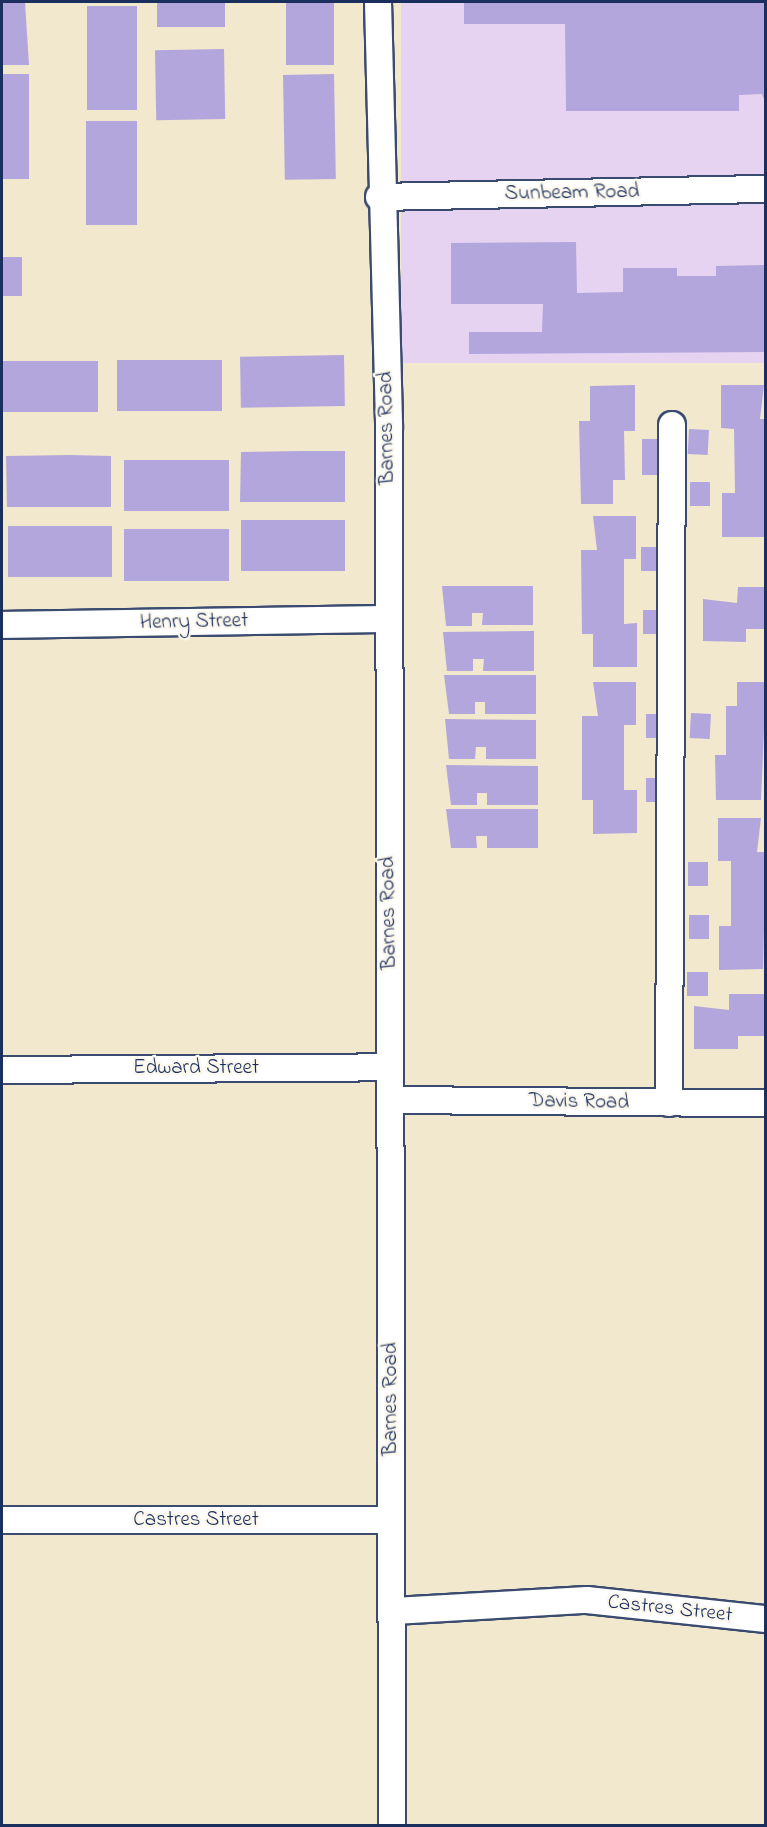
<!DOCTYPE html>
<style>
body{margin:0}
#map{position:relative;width:767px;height:1827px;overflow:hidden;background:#f2e8ce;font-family:"Indie Flower",sans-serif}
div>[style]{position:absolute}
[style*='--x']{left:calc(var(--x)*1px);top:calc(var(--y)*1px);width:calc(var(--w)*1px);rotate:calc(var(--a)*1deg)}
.built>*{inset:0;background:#e5d3f1;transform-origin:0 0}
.building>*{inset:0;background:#b3a6dd;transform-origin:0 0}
.roads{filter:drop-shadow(2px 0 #3b4b6f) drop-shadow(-2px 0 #3b4b6f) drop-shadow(0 2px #3b4b6f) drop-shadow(0 -2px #3b4b6f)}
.minor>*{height:26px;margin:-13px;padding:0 13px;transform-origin:13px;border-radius:13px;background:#fff}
span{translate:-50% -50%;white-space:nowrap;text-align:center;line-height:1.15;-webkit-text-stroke:4.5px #fbf7ec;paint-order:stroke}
.street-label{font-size:21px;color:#1b2f5e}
.frame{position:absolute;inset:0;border:3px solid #1b2f5e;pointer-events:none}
</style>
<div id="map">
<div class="built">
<i style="left:401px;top:2px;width:364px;height:361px"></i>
</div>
<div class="building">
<i style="clip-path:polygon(2px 2px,25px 2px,29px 65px,2px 65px)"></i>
<i style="left:157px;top:2px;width:68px;height:25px"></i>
<i style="left:286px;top:2px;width:48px;height:63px"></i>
<i style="clip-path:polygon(464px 2px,766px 2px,766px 104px,762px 94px,739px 95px,739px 111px,566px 111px,565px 24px,464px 24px)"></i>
<i style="left:87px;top:6px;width:50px;height:104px"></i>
<i style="left:224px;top:49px;width:70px;height:69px;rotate:89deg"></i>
<i style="left:2px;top:74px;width:27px;height:105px"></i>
<i style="left:334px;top:74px;width:105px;height:51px;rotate:89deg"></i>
<i style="left:86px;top:121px;width:51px;height:104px"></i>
<i style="clip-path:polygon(576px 242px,577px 293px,623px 292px,623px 268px,677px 268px,677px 276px,716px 276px,716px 266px,766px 265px,766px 352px,469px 354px,469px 332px,542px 332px,543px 304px,451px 304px,451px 243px)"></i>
<i style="left:22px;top:257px;width:39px;height:20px;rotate:90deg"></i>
<i style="left:344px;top:355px;width:51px;height:104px;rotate:89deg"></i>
<i style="left:117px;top:360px;width:105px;height:51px"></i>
<i style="left:2px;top:361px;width:96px;height:51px"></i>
<i style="clip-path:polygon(635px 385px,635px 431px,624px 431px,625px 480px,613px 480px,613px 504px,581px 504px,579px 421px,590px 421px,590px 386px)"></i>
<i style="clip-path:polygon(721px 385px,764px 385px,760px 419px,766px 419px,766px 537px,722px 537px,722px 493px,735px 493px,734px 429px,721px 428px)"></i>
<i style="left:689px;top:429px;width:20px;height:25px;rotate:3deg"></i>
<i style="left:642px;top:439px;width:21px;height:36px"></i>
<i style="clip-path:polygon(304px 451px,345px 451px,345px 502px,240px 502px,241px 452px)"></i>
<i style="clip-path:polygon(70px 455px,111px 456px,111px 507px,7px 507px,6px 456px)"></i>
<i style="left:124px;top:460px;width:105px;height:51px"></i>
<i style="left:690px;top:482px;width:20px;height:24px"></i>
<i style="clip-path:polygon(593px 516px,636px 516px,636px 559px,624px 559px,624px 624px,637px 623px,637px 667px,593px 667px,593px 634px,582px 634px,581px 550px,597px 550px)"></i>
<i style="left:241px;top:520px;width:104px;height:51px"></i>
<i style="left:8px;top:526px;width:104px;height:51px"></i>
<i style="left:229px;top:529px;width:52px;height:105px;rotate:90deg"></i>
<i style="left:641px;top:547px;width:20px;height:24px"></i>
<i style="clip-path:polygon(442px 586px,533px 586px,533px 625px,482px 625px,483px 613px,472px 613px,472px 626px,446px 626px)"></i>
<i style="clip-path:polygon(738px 587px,766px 587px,766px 629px,746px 629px,746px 642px,703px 641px,703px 599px,737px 603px)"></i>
<i style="left:643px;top:610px;width:21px;height:24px"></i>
<i style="clip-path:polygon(534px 631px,534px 671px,483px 671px,484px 659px,473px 659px,473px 671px,447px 671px,443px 632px)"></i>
<i style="clip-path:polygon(444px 675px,536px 675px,536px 714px,485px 714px,485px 702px,475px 702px,475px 714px,449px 714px)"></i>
<i style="clip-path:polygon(593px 682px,636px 682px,636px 725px,624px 725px,624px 790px,637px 790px,637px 833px,593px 834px,593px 800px,582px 800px,582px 716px,598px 716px)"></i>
<i style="clip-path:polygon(737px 682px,766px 682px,761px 800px,716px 800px,715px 755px,726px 755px,726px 706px,737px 706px)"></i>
<i style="left:691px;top:713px;width:20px;height:25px;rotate:3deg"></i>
<i style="left:646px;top:714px;width:20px;height:24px"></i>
<i style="clip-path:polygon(445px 719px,536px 720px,536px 759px,486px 759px,486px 747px,476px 747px,475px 759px,449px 759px)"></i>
<i style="clip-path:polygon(446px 765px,538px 766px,538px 805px,487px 805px,487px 793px,477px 793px,477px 805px,451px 805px)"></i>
<i style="left:646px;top:778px;width:20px;height:24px"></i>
<i style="clip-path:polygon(446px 809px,538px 809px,538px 848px,487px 848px,487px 836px,476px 836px,477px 848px,451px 848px)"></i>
<i style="clip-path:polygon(718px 818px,761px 818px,757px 852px,766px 852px,763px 969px,719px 970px,719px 926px,731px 926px,731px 861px,718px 861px)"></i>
<i style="left:688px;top:862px;width:20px;height:24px"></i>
<i style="left:689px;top:915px;width:20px;height:24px"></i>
<i style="left:687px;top:972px;width:21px;height:24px"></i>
<i style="clip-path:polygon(729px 994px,766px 994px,766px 1036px,738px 1036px,738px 1049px,694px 1049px,694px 1006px,729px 1010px)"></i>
</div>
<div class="roads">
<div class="minor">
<i style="--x:378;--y:2;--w:424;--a:88.5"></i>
<i style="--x:389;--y:426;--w:1400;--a:89.88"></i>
<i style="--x:379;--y:197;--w:387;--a:-1.2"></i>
<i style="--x:2;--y:625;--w:384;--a:-0.9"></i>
<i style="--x:2;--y:1070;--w:388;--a:-0.4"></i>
<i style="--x:393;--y:1100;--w:373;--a:0.5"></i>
<i style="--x:669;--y:1103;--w:678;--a:-89.75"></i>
<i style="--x:2;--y:1520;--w:389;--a:0"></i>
<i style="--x:394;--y:1611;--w:193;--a:-3.3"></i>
<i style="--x:587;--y:1600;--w:180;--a:6.1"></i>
</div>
</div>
<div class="street-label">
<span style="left:572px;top:193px;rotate:-1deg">Sunbeam Road</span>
<span style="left:387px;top:428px;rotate:-91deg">Barnes Road</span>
<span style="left:194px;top:622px;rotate:-1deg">Henry Street</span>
<span style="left:389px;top:913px;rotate:-91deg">Barnes Road</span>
<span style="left:196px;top:1068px">Edward Street</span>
<span style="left:579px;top:1102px;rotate:1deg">Davis Road</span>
<span style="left:391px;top:1399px;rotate:-90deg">Barnes Road</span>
<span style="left:196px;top:1520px">Castres Street</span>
<span style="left:670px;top:1609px;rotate:6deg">Castres Street</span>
</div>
<div class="frame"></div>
</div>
